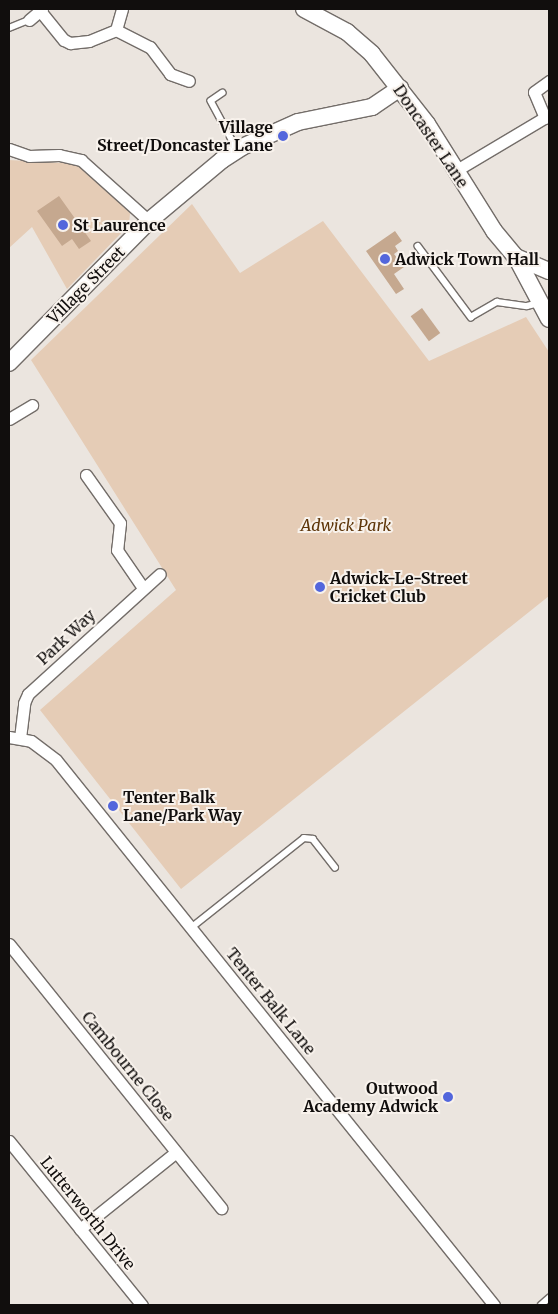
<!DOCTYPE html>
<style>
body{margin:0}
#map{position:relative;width:558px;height:1314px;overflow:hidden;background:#ebe5df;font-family:Merriweather,serif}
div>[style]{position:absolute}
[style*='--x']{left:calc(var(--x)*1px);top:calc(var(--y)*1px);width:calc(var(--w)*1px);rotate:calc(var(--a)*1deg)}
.green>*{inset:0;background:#e5ccb6}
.building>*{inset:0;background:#c5a88f;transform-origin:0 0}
.roads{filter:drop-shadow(1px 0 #736d69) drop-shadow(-1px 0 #736d69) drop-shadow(0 1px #736d69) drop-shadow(0 -1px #736d69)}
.lane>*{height:5.5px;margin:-2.75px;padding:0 2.75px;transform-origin:2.75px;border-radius:2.75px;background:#fff}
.street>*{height:11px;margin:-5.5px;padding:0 5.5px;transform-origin:5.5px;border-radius:5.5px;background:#fff}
.secondary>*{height:16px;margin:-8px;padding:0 8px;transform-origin:8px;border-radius:8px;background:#fff}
.dots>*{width:14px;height:14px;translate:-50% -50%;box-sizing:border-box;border:2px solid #f8f2ec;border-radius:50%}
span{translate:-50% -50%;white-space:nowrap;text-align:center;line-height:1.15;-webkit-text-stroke:4px #f8f2ec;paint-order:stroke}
.poi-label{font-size:16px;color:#110e0d;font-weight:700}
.right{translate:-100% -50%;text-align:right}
.left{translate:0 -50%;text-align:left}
.street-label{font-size:16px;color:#110e0d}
.park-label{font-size:16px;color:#5e360a;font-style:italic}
.frame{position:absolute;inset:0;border:10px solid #110e0d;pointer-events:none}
</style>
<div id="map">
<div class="green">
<i style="clip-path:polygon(9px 160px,80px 164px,130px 213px,129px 225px,67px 289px,32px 227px,9px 248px)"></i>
<i style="clip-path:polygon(192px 204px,240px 273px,323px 221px,429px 361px,526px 317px,549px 352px,549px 596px,181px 889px,40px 710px,176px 590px,31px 360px)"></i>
</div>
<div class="building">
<i style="clip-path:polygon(59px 196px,91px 241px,79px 249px,72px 239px,62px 246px,37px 211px)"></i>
<i style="clip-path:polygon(395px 231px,402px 241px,395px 246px,398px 251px,394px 254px,404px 267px,394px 274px,404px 289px,396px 294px,366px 251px)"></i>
<i style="left:422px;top:308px;width:31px;height:14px;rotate:54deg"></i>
</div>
<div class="roads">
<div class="lane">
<i style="--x:9;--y:28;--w:22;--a:-22"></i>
<i style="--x:223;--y:93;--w:14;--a:146"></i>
<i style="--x:211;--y:101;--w:55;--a:61.6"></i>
<i style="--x:418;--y:246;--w:89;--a:53.3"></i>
<i style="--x:471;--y:317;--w:30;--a:-30"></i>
<i style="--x:497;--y:302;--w:30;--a:8"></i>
<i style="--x:527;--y:306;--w:12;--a:-14"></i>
<i style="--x:191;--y:928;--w:144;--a:-38.5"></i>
<i style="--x:304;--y:838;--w:9;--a:6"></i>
<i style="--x:313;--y:839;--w:36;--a:52"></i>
<i style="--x:541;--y:1305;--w:11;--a:-41"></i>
</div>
<div class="street">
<i style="--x:41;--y:12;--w:36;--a:51"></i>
<i style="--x:64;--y:40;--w:7;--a:27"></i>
<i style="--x:70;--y:43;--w:19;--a:-6"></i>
<i style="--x:89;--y:41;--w:29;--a:-22"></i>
<i style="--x:116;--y:30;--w:38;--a:27"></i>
<i style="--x:150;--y:47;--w:34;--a:53"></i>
<i style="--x:170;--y:74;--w:20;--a:20"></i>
<i style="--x:29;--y:20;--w:17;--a:-40"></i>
<i style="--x:116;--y:30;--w:22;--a:-74"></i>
<i style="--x:545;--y:118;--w:28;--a:-113"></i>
<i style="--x:534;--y:92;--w:19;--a:-36"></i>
<i style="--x:9;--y:149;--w:21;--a:19"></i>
<i style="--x:29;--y:156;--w:30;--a:-2"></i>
<i style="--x:59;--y:155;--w:23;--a:13"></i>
<i style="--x:81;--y:160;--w:91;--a:41.9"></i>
<i style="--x:455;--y:171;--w:109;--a:-30.8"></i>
<i style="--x:9;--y:419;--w:27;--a:-31"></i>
<i style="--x:86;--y:475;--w:59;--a:54.7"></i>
<i style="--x:120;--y:523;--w:27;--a:96"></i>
<i style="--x:117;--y:550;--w:46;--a:55.6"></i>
<i style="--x:9;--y:737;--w:22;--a:10"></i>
<i style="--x:31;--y:741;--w:31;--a:37"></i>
<i style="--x:56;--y:760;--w:699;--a:51.21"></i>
<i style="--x:20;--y:738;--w:35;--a:-83"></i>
<i style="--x:24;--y:703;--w:10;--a:-66"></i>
<i style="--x:28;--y:694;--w:178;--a:-42.3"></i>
<i style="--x:9;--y:944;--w:339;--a:51.2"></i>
<i style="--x:9;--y:1141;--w:211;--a:51"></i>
<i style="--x:80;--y:1229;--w:123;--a:-38.7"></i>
</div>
<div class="secondary">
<i style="--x:304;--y:9;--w:49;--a:28.1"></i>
<i style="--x:347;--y:32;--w:33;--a:41"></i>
<i style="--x:372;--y:54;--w:89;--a:51.8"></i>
<i style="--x:427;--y:124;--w:126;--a:57.9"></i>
<i style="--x:494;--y:231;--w:34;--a:50"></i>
<i style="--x:516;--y:257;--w:36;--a:23"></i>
<i style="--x:516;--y:257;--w:70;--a:62"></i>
<i style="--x:9;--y:363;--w:199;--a:-45.4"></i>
<i style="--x:149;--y:221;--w:95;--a:-39.9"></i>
<i style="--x:222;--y:160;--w:24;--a:-33"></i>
<i style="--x:242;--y:147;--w:61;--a:-24.1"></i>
<i style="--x:298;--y:122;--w:76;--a:-11.5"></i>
<i style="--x:372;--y:107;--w:34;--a:-34"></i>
</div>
</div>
<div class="dots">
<i style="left:283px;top:136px;background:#5366dc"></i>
<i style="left:63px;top:225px;background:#5366dc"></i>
<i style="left:385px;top:259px;background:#5366dc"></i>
<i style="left:320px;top:587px;background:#5366dc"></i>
<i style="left:113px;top:806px;background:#5366dc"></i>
<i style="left:448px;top:1097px;background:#5366dc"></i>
</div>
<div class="poi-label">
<span class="right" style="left:273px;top:136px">Village<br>Street/Doncaster Lane</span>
<span class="left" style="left:73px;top:225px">St Laurence</span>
<span class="left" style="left:395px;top:259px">Adwick Town Hall</span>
<span class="left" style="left:330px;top:587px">Adwick-Le-Street<br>Cricket Club</span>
<span class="left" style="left:123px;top:806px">Tenter Balk<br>Lane/Park Way</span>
<span class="right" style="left:438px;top:1097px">Outwood<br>Academy Adwick</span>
</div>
<div class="street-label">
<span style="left:431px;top:136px;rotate:56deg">Doncaster Lane</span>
<span style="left:86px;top:285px;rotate:-45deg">Village Street</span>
<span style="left:66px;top:637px;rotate:-43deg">Park Way</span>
<span style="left:271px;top:1001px;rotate:51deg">Tenter Balk Lane</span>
<span style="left:128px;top:1066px;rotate:51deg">Cambourne Close</span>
<span style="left:88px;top:1213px;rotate:51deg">Lutterworth Drive</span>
</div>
<div class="park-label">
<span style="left:346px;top:525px">Adwick Park</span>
</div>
<div class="frame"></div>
</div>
